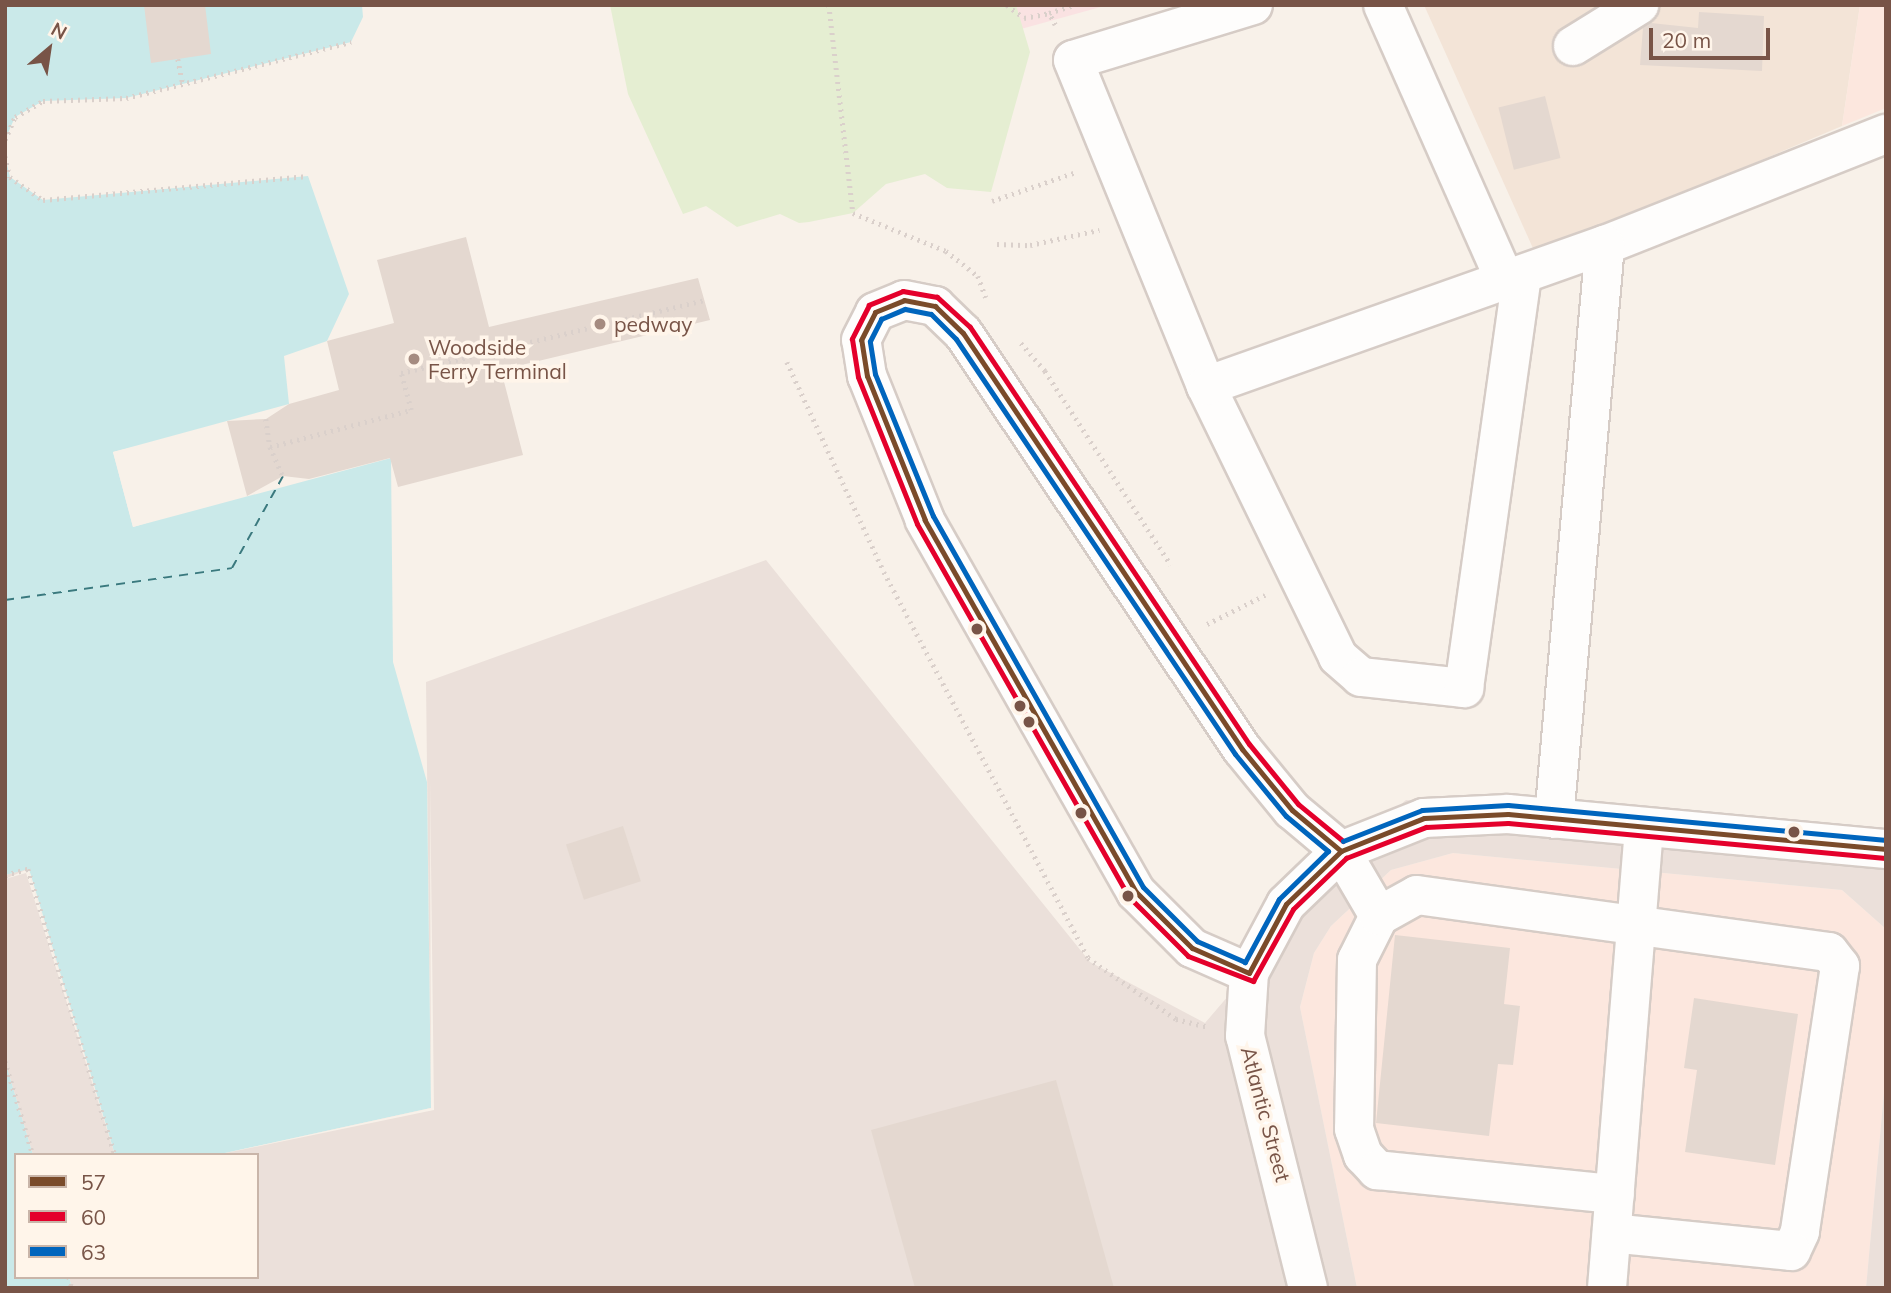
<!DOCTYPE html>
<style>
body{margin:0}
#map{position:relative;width:1891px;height:1293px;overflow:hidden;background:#f8f1e9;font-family:Mulish,sans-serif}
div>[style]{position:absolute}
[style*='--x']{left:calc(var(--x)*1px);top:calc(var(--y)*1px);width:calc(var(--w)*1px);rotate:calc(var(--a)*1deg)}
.residential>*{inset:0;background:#f3e4d7}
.commercial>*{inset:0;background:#fce7de}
.industrial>*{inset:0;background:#ebe0da}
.medical>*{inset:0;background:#fae2e2}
.green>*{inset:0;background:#e5eed2}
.water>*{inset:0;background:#cae9e9}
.pier>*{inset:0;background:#f8f1e9}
.ferry>*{height:2px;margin-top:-1px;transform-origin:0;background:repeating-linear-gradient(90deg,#3a797e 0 9px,transparent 0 16px)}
.building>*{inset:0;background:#e4d8d0;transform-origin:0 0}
.path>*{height:4.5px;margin-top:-2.25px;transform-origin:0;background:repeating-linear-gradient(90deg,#dad0cb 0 2px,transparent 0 7px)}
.roads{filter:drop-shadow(2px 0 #d6ccc6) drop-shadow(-2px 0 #d6ccc6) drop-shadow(0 2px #d6ccc6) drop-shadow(0 -2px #d6ccc6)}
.minor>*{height:38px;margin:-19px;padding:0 19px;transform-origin:19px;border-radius:19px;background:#fefdfc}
.bus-1>*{height:5px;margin:-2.5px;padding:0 2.5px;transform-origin:2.5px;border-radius:2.5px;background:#7a4b2a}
.bus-2>*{height:5px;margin:-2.5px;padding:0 2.5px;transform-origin:2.5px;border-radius:2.5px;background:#e4002b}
.bus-3>*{height:5px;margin:-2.5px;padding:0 2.5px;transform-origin:2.5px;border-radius:2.5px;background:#0065bd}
.dots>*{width:19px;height:19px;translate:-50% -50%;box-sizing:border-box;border:4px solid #fff5ea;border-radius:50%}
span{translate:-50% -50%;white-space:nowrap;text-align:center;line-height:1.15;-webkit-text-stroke:7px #fff5ea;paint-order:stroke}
.poi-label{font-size:21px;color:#785447}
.left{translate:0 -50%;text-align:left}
.street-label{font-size:21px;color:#785447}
.frame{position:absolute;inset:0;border:7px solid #785447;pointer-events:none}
.legend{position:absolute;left:14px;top:1153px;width:245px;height:126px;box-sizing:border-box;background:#fff5ea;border:2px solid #c9b5a9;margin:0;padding:9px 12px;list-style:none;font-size:21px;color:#785447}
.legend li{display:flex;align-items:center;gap:14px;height:35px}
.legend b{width:35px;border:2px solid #c9b5a9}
.north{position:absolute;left:14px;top:14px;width:70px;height:70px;-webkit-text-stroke:5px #fff5ea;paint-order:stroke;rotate:29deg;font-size:19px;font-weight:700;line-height:28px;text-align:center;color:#785447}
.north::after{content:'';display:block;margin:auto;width:24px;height:32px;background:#785447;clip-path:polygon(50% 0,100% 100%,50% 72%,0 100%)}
.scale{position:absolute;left:1649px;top:28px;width:121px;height:32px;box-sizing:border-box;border:4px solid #785447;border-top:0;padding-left:9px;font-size:21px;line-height:24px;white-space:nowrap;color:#785447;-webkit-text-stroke:5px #fff5ea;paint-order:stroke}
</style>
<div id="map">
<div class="residential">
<i style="clip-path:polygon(1424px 5px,1860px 5px,1842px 126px,1536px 255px)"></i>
</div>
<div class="commercial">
<i style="clip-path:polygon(1860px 5px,1886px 5px,1886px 108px,1842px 126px)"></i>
<i style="clip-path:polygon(1453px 853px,1842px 890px,1886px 929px,1886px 1071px,1866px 1288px,1357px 1288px,1300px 1007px,1314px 953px,1331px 926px,1391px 870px)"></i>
</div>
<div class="industrial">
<i style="clip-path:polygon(766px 560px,1090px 962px,1205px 1023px,1241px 981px,1300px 891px,1406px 800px,1886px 853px,1886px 929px,1842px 890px,1453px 853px,1391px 870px,1331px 926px,1314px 953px,1300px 1007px,1357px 1288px,72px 1288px,69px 1277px,257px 1277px,257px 1155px,216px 1155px,431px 1108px,426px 682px)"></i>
<i style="clip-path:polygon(28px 869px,115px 1155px,33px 1155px,5px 1061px,5px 875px)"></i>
<i style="clip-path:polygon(1886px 1071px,1886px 1288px,1866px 1288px)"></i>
</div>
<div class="medical">
<i style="clip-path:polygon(1016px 5px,1108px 5px,1021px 29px)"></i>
</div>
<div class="green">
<i style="clip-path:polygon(610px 5px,1016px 5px,1030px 52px,991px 192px,947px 188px,925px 174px,886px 184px,853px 213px,809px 222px,799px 223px,780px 214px,737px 227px,706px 206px,683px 214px,628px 94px)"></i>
</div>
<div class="water">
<i style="clip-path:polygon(5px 5px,362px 5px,363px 17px,351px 42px,126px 98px,43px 101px,15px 117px,5px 140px)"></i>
<i style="clip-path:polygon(5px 156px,10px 177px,43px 200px,308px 176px,349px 294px,327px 341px,284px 356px,289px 404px,113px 452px,133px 527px,391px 458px,393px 662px,427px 782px,431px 1108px,216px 1155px,115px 1155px,29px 869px,5px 875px)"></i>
<i style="clip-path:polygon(5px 1061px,33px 1155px,16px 1155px,16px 1277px,69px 1277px,72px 1288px,5px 1288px)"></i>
</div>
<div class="pier">
<i style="clip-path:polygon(243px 420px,117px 454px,136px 522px,259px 489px,133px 527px,113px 452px)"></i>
<i style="clip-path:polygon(430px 780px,434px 1110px,216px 1155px,431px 1108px)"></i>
<i style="clip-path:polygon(28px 869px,115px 1155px,26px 873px,5px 879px)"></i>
</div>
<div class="ferry">
<i style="--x:5;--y:600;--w:229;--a:-8"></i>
<i style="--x:232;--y:568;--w:105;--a:-61"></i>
</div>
<div class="building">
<i style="clip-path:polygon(144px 5px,205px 5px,211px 54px,151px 63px)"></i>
<i style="clip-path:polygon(1699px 12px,1764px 16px,1762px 71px,1640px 65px,1643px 28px,1651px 23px,1698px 28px)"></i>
<i style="left:1545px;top:96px;width:64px;height:48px;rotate:76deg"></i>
<i style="clip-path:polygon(466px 237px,489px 327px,698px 278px,710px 320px,501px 370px,523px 455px,398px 487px,390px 458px,309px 479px,283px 476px,247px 496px,227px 421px,266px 419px,289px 404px,339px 390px,327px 341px,394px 323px,377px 260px)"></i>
<i style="left:623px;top:826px;width:58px;height:60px;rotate:72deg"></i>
<i style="clip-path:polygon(1395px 935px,1510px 948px,1504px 1004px,1520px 1006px,1513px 1065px,1498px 1064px,1489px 1136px,1376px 1123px)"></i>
<i style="clip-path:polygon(1694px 998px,1798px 1014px,1775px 1165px,1685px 1152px,1697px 1070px,1684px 1068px)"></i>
<i style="clip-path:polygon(1056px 1080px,1114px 1288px,915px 1288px,871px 1130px)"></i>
</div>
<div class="path">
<i style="--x:829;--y:5;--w:209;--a:83.4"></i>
<i style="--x:853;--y:213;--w:100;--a:22.2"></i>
<i style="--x:946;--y:251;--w:41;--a:38"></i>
<i style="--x:978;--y:276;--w:23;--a:70"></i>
<i style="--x:1007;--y:5;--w:21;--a:37"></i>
<i style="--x:1024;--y:18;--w:25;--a:-11"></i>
<i style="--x:1055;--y:25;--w:13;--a:-117"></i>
<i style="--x:1049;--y:13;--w:25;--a:-18"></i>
<i style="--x:178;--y:59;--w:25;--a:79"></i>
<i style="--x:5;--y:140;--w:25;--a:-67"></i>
<i style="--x:15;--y:117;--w:32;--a:-30"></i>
<i style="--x:43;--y:101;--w:83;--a:-2.1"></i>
<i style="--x:126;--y:98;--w:232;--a:-14"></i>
<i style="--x:5;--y:156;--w:22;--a:77"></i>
<i style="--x:10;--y:177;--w:40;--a:34.9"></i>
<i style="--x:43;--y:200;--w:266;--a:-5.2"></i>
<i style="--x:992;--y:201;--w:89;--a:-19"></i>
<i style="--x:997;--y:244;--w:33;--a:2"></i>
<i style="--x:1030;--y:245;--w:71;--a:-12.3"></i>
<i style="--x:1021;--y:343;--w:37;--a:49"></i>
<i style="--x:1045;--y:371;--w:231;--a:57"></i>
<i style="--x:787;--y:362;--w:231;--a:65.2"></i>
<i style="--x:884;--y:572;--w:437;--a:62.1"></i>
<i style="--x:1088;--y:958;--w:107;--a:34.7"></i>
<i style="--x:1176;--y:1019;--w:32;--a:14"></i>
<i style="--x:266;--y:419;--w:28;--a:82"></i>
<i style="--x:270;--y:447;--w:32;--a:66"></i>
<i style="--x:270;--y:447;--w:146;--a:-14.7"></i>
<i style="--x:411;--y:410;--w:38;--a:-105"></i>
<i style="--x:401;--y:373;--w:312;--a:-13.5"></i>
<i style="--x:1207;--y:624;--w:65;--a:-26.6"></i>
<i style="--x:5;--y:875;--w:24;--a:-15"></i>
<i style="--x:28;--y:869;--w:299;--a:73.1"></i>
<i style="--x:5;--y:1061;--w:98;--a:73.4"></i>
<i style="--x:69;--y:1277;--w:11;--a:75"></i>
</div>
<div class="roads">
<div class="minor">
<i style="--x:1253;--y:5;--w:188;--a:163"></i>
<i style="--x:1073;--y:60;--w:352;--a:67.8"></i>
<i style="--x:1206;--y:386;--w:301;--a:64"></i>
<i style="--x:1338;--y:657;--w:30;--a:41"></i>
<i style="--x:1361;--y:677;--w:104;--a:6.1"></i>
<i style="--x:1464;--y:688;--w:417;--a:-82"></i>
<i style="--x:1383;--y:5;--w:301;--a:66.1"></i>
<i style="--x:1573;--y:46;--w:78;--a:-31.8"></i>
<i style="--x:1605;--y:245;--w:302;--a:-21.6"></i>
<i style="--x:1206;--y:386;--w:423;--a:-19.5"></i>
<i style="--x:1605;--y:245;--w:576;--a:95.08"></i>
<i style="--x:1379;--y:916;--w:49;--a:116.6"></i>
<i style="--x:1357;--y:960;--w:169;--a:91"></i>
<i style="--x:1354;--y:1129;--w:28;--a:71"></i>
<i style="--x:1363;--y:1155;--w:21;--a:47"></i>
<i style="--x:1377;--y:1170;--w:239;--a:5.8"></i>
<i style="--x:1249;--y:973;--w:62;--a:-156.3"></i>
<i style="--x:1192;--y:948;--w:79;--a:-135"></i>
<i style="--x:1136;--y:892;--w:428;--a:-119.6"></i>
<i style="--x:925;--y:520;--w:155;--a:-111.9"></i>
<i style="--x:867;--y:376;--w:36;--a:-99"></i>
<i style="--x:861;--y:340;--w:31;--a:-63"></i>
<i style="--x:875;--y:312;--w:31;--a:-22"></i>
<i style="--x:904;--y:300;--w:32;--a:11"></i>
<i style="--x:935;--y:306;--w:39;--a:44"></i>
<i style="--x:963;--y:333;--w:501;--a:56.15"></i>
<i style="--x:1242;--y:749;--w:79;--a:50.7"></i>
<i style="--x:1292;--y:810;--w:64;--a:39.9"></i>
<i style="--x:1341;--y:851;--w:75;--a:59.7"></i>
<i style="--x:1379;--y:916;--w:43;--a:-28.9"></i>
<i style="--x:1417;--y:895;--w:416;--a:7.9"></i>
<i style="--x:1829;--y:952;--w:18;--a:52"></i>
<i style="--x:1840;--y:966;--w:269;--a:98.6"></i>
<i style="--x:1800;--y:1232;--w:21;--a:115"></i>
<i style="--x:1791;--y:1251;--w:180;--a:-174.3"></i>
<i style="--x:1308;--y:1288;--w:260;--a:-104"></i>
<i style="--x:1245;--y:1036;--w:63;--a:-86.4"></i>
<i style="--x:1249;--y:973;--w:78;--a:-61.8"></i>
<i style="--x:1286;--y:904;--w:76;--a:-43.9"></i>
<i style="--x:1341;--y:851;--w:89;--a:-21.7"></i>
<i style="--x:1424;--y:818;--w:84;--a:-2.7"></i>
<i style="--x:1508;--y:814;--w:380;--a:5.3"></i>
<i style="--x:1607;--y:1288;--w:462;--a:-85.4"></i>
</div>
</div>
<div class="bus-1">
<i style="--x:904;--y:300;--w:32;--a:11"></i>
<i style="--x:935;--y:306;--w:39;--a:44"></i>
<i style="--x:963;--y:333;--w:501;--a:56.15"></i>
<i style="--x:1242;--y:749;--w:79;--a:50.7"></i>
<i style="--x:1292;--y:810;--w:64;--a:39.9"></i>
<i style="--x:1341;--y:851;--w:76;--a:136.1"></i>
<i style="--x:1286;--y:904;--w:78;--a:118.2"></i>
<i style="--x:1249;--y:973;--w:62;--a:-156.3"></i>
<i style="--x:1192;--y:948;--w:79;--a:-135"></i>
<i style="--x:1136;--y:892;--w:428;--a:-119.6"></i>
<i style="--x:925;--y:520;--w:155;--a:-111.9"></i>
<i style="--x:867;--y:376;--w:36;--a:-99"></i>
<i style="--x:861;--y:340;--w:31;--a:-63"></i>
<i style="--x:875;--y:312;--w:31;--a:-22"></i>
<i style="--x:1341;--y:851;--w:89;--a:-21.7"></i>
<i style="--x:1424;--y:818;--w:84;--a:-2.7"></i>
<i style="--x:1508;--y:814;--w:380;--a:5.3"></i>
</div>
<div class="bus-2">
<i style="--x:1343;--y:841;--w:58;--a:-140.6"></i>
<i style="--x:1298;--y:804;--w:77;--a:-129.2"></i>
<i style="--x:1249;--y:744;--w:502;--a:-123.79"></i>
<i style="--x:970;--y:327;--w:45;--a:-137.7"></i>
<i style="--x:937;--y:297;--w:35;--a:-170"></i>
<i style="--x:903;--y:291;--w:37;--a:158"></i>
<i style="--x:869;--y:305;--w:38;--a:117"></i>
<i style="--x:852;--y:339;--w:38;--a:81"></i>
<i style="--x:858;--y:377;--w:158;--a:68.1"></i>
<i style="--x:917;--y:524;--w:428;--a:60.4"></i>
<i style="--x:1128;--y:896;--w:85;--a:45"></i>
<i style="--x:1188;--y:956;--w:70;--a:21"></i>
<i style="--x:1253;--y:981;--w:82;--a:-60.9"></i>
<i style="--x:1293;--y:909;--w:74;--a:-43.9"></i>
<i style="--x:1346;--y:858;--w:86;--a:-21.2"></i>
<i style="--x:1426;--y:827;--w:82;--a:-2.8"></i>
<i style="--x:1508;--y:823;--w:379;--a:5.3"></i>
</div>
<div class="bus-3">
<i style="--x:905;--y:309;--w:26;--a:11"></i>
<i style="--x:931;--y:314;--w:35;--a:45"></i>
<i style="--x:956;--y:339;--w:500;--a:56.09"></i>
<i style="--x:1235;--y:754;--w:80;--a:50.6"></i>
<i style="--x:1286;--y:816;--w:55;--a:39.8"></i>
<i style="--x:1328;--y:851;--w:69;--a:135.6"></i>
<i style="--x:1279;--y:899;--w:72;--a:118.4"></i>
<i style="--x:1245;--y:962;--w:52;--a:-156.4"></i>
<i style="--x:1197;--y:941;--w:76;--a:-135"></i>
<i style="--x:1143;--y:887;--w:426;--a:-119.5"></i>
<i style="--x:933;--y:516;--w:153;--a:-112.2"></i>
<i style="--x:875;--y:374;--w:33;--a:-99"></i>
<i style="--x:870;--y:341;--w:25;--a:-63"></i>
<i style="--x:881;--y:319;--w:26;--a:-23"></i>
<i style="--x:1343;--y:841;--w:85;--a:-21.4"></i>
<i style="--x:1422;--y:810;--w:86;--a:-3.3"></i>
<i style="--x:1508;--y:805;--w:380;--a:5.3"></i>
</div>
<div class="dots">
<i style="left:600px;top:324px;background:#a58b80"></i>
<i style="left:414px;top:359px;background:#a58b80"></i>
<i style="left:977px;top:629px;background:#785447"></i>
<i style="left:1020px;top:706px;background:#785447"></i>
<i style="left:1029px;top:722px;background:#785447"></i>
<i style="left:1081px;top:813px;background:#785447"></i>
<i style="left:1794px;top:832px;background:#785447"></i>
<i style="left:1128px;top:896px;background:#785447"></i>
</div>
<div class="poi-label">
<span class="left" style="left:614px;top:324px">pedway</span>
<span class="left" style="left:428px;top:359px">Woodside<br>Ferry Terminal</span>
</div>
<div class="street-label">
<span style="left:1266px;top:1114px;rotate:75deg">Atlantic Street</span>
</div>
<div class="frame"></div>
<ul class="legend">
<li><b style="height:9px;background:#7a4b2a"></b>57</li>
<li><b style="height:9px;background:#e4002b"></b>60</li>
<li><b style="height:9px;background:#0065bd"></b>63</li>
</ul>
<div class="north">N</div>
<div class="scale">20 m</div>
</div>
